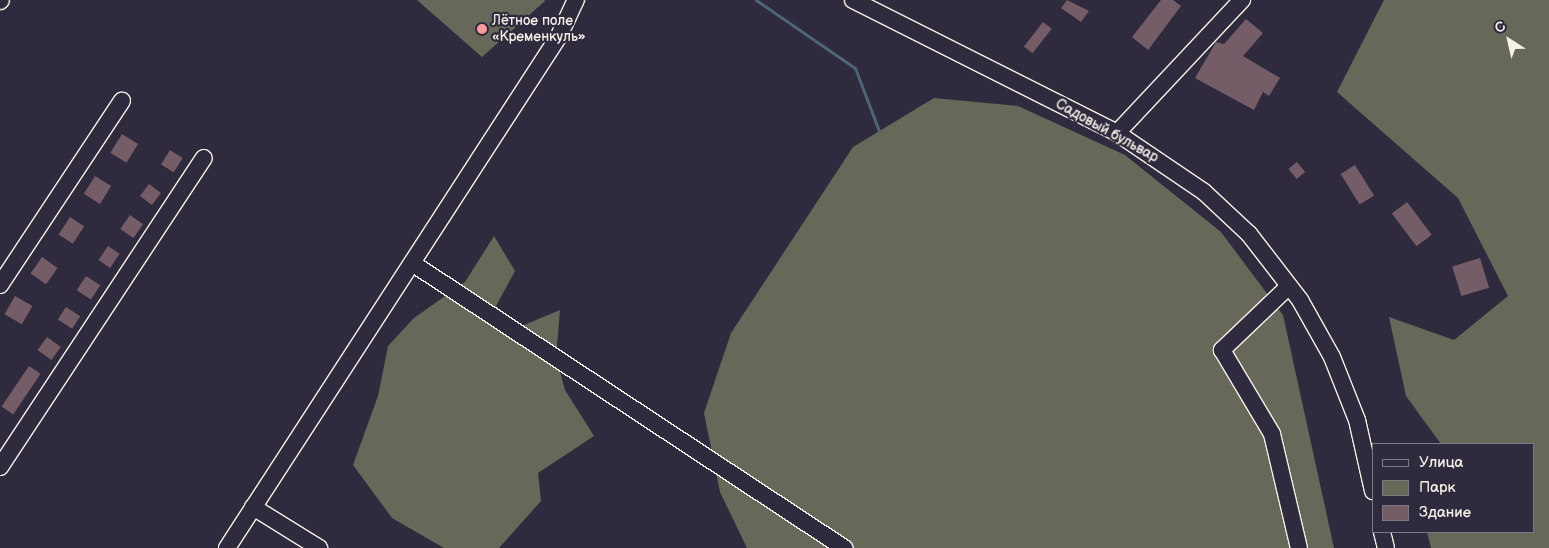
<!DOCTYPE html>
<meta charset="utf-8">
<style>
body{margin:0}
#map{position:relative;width:1549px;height:548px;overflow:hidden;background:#2f2a3d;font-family:"Balsamiq Sans",sans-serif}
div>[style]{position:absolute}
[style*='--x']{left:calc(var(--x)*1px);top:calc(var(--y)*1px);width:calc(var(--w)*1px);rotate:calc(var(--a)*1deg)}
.green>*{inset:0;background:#68685a}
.stream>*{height:3px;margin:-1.5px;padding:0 1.5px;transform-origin:1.5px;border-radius:1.5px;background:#4e6479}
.building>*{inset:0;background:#755d68;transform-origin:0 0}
.roads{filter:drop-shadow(1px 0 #f4f1e8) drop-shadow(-1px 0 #f4f1e8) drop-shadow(0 1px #f4f1e8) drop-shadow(0 -1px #f4f1e8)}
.minor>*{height:16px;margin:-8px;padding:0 8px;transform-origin:8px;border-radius:8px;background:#2f2a3d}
.dots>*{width:14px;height:14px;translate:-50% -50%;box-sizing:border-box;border:2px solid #2f2a3d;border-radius:50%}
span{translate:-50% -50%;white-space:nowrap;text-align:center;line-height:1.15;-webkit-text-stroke:4.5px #2f2a3d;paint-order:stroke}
.poi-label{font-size:14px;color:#f4f1e8}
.left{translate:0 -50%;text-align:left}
.street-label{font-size:14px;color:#f4f1e8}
.legend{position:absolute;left:1372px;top:443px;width:162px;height:90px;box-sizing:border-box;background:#2f2a3d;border:1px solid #7e7a81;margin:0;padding:6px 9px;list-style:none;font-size:15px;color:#f4f1e8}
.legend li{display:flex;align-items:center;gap:10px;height:25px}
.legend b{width:25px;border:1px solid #7e7a81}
.north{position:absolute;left:1484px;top:15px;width:50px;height:50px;-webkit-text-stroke:4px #2f2a3d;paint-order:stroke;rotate:325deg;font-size:14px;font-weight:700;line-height:20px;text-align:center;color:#f4f1e8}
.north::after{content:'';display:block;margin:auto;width:18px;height:22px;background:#f4f1e8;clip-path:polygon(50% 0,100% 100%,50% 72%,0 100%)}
</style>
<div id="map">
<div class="green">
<i style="clip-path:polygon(417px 0,544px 0,545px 1px,482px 57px)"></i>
<i style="clip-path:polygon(1384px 0,1549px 0,1549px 548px,1431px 548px,1427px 532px,1533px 532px,1533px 444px,1441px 444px,1406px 396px,1389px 317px,1454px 340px,1508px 296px,1458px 198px,1337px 92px)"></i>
<i style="clip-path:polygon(934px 98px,1018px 106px,1125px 155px,1221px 232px,1283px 315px,1334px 548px,747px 548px,720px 492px,704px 413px,731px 333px,853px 147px)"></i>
<i style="clip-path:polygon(494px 236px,515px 271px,496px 306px,517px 328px,560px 310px,556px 357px,565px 390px,594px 436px,538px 473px,541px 501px,499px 548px,444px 548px,392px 518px,353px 465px,378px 396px,388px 346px,414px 318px,465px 282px)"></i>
</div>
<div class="stream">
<i style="--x:756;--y:0;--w:120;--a:34.5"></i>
<i style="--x:855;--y:68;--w:67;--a:69.1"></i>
</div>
<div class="building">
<i style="clip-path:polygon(1067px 0,1089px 11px,1081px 22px,1061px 8px)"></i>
<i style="clip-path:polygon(1161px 0,1173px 0,1181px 6px,1148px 50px,1132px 37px)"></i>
<i style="clip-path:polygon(1246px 19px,1263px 33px,1243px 56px,1280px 78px,1269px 96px,1263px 92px,1254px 110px,1195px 78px,1216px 42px,1224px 44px)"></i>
<i style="left:1043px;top:22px;width:11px;height:31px;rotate:38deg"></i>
<i style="left:122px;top:134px;width:19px;height:22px;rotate:32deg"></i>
<i style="left:170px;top:150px;width:15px;height:17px;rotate:32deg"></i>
<i style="left:1297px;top:162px;width:13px;height:11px;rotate:51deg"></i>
<i style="left:1355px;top:165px;width:36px;height:17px;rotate:58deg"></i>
<i style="left:95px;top:176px;width:19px;height:21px;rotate:32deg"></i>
<i style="left:149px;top:184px;width:15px;height:15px;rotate:37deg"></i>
<i style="left:1407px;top:202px;width:41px;height:19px;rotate:53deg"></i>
<i style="left:130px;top:215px;width:16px;height:17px;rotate:35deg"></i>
<i style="left:70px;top:217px;width:17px;height:21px;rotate:33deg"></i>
<i style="left:108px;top:246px;width:14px;height:17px;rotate:34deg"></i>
<i style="left:42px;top:257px;width:19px;height:20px;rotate:35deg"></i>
<i style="left:1480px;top:258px;width:31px;height:29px;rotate:73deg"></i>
<i style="left:86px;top:276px;width:17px;height:17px;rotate:33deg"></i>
<i style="left:15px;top:296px;width:20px;height:21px;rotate:30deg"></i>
<i style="left:66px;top:307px;width:17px;height:15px;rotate:33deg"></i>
<i style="left:47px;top:337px;width:17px;height:16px;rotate:36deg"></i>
<i style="left:29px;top:366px;width:14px;height:49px;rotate:34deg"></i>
</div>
<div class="roads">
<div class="minor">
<i style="--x:853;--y:0;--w:296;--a:26.7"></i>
<i style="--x:1117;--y:133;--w:105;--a:34.1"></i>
<i style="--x:1204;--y:192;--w:62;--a:43"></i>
<i style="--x:1249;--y:234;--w:83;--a:52.3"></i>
<i style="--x:1300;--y:300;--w:65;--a:60.7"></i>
<i style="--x:1332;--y:357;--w:68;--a:68.4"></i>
<i style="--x:1357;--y:420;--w:73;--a:77.3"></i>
<i style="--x:0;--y:1;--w:1;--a:-45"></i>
<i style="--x:1117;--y:133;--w:183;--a:-46.8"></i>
<i style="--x:412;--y:263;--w:518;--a:33.41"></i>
<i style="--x:0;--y:285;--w:221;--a:-56.5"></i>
<i style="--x:1289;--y:286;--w:93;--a:136.3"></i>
<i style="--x:1222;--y:350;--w:98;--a:59.2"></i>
<i style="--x:1272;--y:434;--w:117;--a:76.7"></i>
<i style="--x:0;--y:467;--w:370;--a:-56.6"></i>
<i style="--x:253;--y:507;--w:78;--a:31.8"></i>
<i style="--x:1382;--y:532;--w:16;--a:76"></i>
<i style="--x:227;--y:548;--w:610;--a:-57.04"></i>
<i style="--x:559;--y:36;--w:40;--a:-65"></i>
</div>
</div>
<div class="dots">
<i style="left:482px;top:29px;background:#ff9aa2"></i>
</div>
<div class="poi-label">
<span class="left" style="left:492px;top:29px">Лётное поле<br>«Кременкуль»</span>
</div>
<div class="street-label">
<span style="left:1107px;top:131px;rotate:29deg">Садовый бульвар</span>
</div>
<ul class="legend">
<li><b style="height:6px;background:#2f2a3d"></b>Улица</li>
<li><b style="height:14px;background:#68685a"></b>Парк</li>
<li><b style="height:14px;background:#755d68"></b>Здание</li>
</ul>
<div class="north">С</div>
</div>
